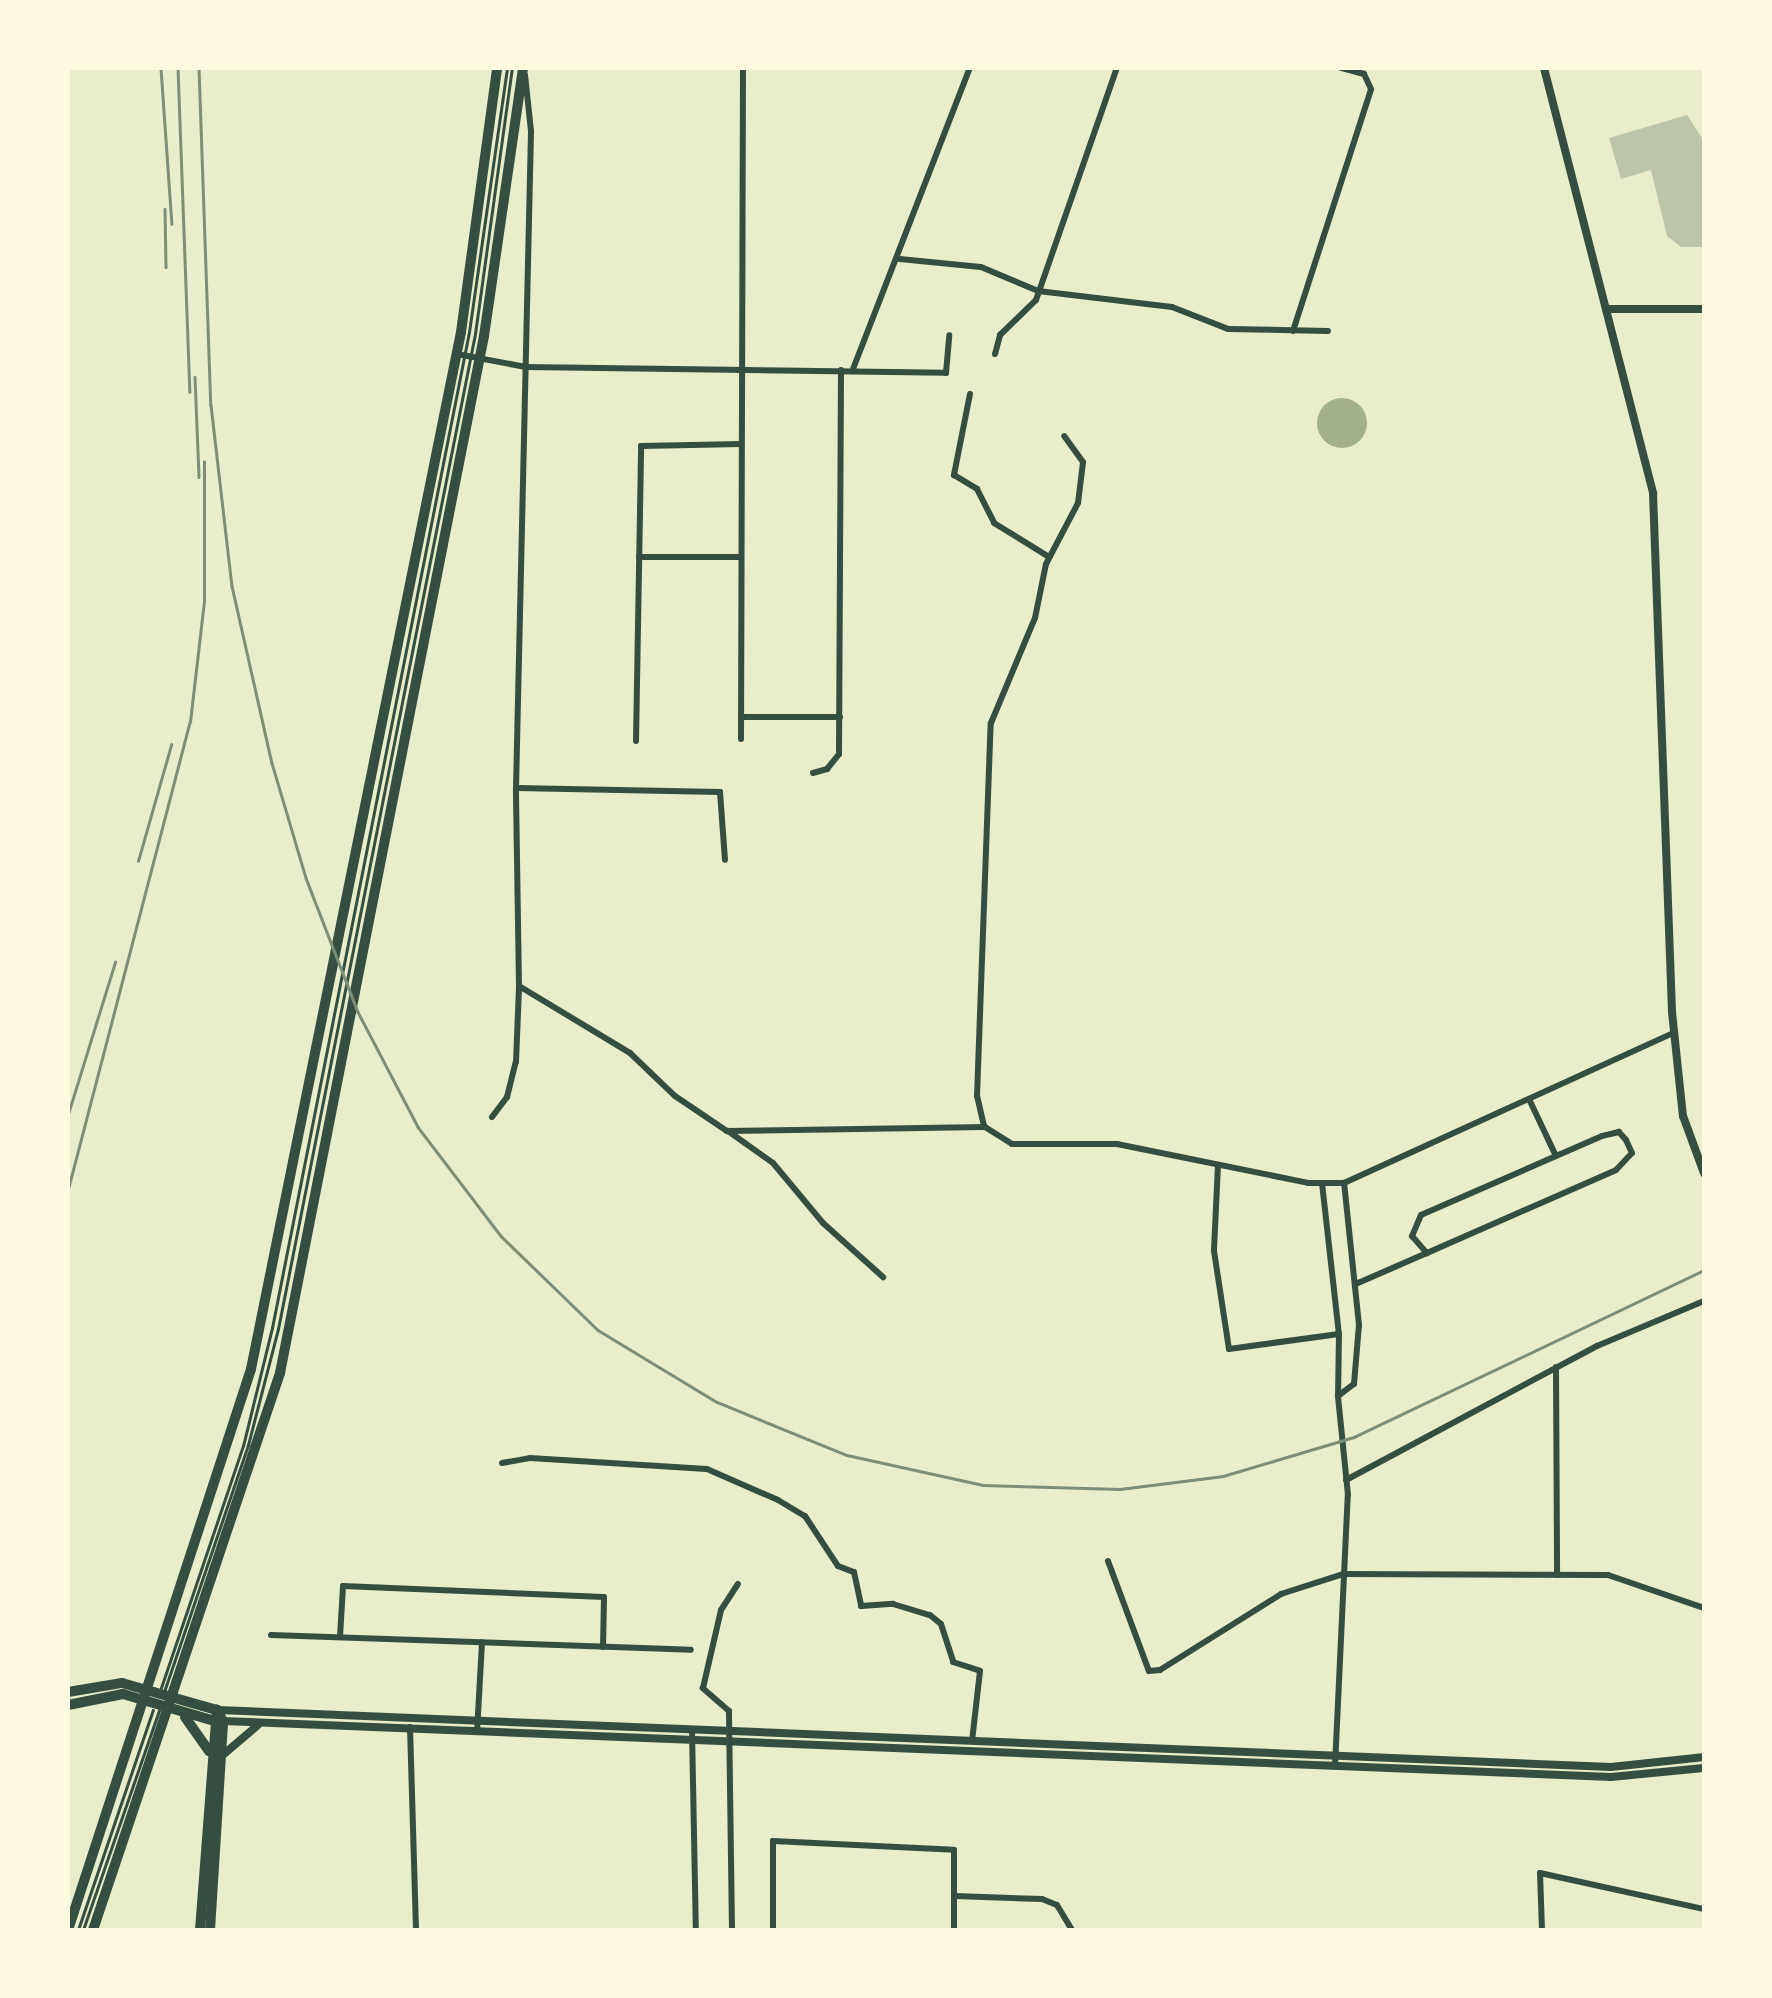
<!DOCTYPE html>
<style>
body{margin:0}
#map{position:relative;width:1772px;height:1998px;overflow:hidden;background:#e9edc9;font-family:Cabin,sans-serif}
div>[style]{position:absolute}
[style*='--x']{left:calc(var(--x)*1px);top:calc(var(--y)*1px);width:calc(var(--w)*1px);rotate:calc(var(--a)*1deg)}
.water>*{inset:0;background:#a3b18a}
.round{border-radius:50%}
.building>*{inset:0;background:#bcc5a7}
.service>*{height:2.5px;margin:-1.25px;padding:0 1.25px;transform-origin:1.25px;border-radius:1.25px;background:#344e41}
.minor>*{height:6px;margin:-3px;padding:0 3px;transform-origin:3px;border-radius:3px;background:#344e41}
.tertiary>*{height:8px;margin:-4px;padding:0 4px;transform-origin:4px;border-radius:4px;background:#344e41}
.secondary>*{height:8px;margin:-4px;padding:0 4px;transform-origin:4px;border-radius:4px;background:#344e41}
.trunk>*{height:10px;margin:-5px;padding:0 5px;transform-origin:5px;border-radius:5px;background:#344e41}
.rail>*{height:2.5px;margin:-1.25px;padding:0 1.25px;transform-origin:1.25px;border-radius:1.25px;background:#7c8e77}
span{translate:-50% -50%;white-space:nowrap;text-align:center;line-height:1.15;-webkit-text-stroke:10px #fefae0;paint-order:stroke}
.frame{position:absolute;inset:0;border:70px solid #fefae0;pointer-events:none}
</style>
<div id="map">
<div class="water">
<i class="round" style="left:1317px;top:398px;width:50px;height:50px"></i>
</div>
<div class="building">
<i style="clip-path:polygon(1687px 115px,1704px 141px,1704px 247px,1681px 247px,1667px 236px,1651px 170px,1621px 179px,1609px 138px)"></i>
</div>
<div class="service">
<i style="--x:161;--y:1688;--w:256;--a:-71.3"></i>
<i style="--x:243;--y:1446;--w:122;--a:-76.2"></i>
<i style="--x:272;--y:1328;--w:1015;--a:-78.81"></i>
<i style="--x:469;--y:332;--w:267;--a:-81.8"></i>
<i style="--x:164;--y:1692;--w:261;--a:-71.2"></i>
<i style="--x:248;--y:1445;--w:120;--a:-75.5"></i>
<i style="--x:278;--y:1329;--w:1014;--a:-78.8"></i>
<i style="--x:475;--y:334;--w:269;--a:-82.1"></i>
<i style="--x:78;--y:1930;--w:232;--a:-71.2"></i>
<i style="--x:83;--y:1930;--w:233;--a:-70.9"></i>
</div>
<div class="minor">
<i style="--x:900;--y:259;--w:81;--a:5.6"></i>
<i style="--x:981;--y:267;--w:62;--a:22.8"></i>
<i style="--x:1038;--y:291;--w:135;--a:6.8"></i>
<i style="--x:1172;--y:307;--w:60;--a:21.4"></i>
<i style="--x:1228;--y:329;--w:100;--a:1.1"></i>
<i style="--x:1293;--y:331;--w:254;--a:-72.1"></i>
<i style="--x:1371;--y:89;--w:17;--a:-115"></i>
<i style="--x:1364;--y:74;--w:24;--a:-165"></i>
<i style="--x:457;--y:354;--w:70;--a:10.7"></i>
<i style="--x:526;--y:367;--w:420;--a:0.8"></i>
<i style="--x:946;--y:373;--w:38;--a:-85"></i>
<i style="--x:995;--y:354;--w:20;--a:-75"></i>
<i style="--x:1000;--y:335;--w:50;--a:-44.2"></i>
<i style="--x:1036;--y:300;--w:246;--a:-70.8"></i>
<i style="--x:853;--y:369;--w:323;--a:-68.8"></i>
<i style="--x:970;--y:394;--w:83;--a:101.2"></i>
<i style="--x:954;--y:475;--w:27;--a:31"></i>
<i style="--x:977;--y:489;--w:38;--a:63"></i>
<i style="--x:994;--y:523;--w:65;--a:31.7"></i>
<i style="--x:639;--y:557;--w:102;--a:0"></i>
<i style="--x:741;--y:717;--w:99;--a:0"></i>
<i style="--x:741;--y:739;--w:671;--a:-89.83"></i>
<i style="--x:636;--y:741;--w:295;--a:-89"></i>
<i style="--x:641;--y:446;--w:100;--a:-1.1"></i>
<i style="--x:813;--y:773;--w:15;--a:-16"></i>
<i style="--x:827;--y:769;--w:19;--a:-51"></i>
<i style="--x:839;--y:754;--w:384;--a:-89.7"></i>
<i style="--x:516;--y:788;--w:204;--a:1.1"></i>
<i style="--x:720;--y:792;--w:68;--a:85.8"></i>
<i style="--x:519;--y:986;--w:130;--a:31.1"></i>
<i style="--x:630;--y:1053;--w:62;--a:43.7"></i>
<i style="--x:675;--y:1096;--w:63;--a:33.9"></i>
<i style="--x:727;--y:1131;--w:258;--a:-0.9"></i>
<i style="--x:985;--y:1127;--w:32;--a:32"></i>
<i style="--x:1012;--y:1144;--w:105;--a:0"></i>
<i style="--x:1117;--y:1144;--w:195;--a:11.5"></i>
<i style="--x:1308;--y:1183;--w:36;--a:0"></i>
<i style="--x:1344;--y:1183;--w:362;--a:-24.5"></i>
<i style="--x:1529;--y:1099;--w:61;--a:64.7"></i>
<i style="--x:492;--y:1117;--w:25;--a:-53"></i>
<i style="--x:507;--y:1097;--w:36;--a:-76"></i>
<i style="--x:516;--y:1062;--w:76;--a:-87.7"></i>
<i style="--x:519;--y:986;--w:198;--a:-90.9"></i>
<i style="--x:516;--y:788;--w:657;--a:-88.69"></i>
<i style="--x:531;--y:131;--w:56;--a:-96.1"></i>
<i style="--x:984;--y:1126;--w:31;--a:-103"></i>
<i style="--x:977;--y:1096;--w:373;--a:-87.9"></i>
<i style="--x:991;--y:723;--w:114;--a:-67.3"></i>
<i style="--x:1035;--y:618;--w:55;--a:-78.5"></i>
<i style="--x:1046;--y:564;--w:69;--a:-62.3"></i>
<i style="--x:1078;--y:503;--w:41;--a:-83"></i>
<i style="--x:1083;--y:462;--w:32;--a:-126"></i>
<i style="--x:728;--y:1131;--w:55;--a:35.4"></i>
<i style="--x:773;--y:1163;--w:78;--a:50.2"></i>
<i style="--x:823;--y:1223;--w:81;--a:42"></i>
<i style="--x:1218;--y:1165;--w:86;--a:92.7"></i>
<i style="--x:1214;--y:1251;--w:99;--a:81.3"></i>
<i style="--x:1229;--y:1349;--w:111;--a:-7.8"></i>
<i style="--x:1322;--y:1183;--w:152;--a:83.6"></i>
<i style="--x:1339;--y:1334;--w:62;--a:90.9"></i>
<i style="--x:1338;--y:1396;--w:20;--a:-37"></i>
<i style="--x:1354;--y:1384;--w:59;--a:-85.2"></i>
<i style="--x:1359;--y:1325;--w:143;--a:-96"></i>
<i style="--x:1358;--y:1283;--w:75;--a:-23.5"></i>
<i style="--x:1427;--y:1253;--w:206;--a:-23.7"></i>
<i style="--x:1616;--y:1170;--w:23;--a:-47"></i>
<i style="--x:1632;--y:1153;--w:14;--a:-115"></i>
<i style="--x:1626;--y:1140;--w:11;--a:-131"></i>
<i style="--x:1619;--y:1132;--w:17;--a:167"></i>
<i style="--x:1602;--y:1136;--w:197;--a:156.4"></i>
<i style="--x:1421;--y:1215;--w:23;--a:113"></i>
<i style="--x:1412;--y:1236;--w:23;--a:49"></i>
<i style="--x:1556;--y:1367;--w:208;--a:89.7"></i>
<i style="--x:502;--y:1463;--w:28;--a:-10"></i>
<i style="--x:530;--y:1458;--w:177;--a:3.6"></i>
<i style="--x:707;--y:1469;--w:77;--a:23.6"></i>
<i style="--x:778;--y:1500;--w:31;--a:31"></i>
<i style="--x:805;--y:1516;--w:60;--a:56.6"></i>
<i style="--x:838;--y:1566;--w:17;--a:21"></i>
<i style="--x:854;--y:1572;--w:35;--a:78"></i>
<i style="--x:861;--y:1606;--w:32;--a:-4"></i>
<i style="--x:893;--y:1604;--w:39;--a:17"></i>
<i style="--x:930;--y:1615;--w:14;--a:39"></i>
<i style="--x:941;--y:1624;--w:40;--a:72"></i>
<i style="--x:953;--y:1662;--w:28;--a:18"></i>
<i style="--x:980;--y:1671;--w:70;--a:96.5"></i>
<i style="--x:1346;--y:1480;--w:285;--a:-28.1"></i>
<i style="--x:1597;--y:1346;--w:116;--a:-22.8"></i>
<i style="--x:1108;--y:1561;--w:117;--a:69.6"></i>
<i style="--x:1149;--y:1671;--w:11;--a:-5"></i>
<i style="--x:1160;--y:1670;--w:143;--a:-32.1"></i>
<i style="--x:1281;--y:1594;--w:65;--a:-17.9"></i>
<i style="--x:1343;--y:1574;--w:265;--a:0.2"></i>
<i style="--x:1608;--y:1575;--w:102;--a:19"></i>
<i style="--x:271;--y:1635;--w:420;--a:2"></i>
<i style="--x:340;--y:1637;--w:51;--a:-86.6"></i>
<i style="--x:343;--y:1586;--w:261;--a:2.4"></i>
<i style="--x:604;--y:1597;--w:50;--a:91.1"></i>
<i style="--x:410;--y:1727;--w:203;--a:88.3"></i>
<i style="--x:692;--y:1730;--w:200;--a:88.9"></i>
<i style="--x:477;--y:1732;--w:90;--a:-86.8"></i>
<i style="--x:1335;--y:1766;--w:271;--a:-87.3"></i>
<i style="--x:1348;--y:1495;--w:100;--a:-95.8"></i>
<i style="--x:955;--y:1896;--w:87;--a:2"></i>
<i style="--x:1042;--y:1899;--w:16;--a:22"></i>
<i style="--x:1057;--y:1905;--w:29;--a:59"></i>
<i style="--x:732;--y:1930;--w:219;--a:-90.8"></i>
<i style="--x:729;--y:1711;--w:35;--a:-139"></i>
<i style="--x:703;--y:1688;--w:80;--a:-77"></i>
<i style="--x:721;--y:1610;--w:31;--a:-57"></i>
<i style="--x:773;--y:1930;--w:89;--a:-90"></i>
<i style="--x:773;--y:1841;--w:181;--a:2.8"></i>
<i style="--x:954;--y:1850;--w:80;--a:90"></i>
<i style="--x:1542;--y:1930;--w:57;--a:-92"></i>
<i style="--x:1540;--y:1873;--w:168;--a:12.4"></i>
</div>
<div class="tertiary">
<i style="--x:1606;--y:309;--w:98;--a:0"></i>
</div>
<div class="secondary">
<i style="--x:1544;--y:68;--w:439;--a:75.6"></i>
<i style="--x:1653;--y:493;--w:519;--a:87.9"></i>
<i style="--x:1672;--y:1012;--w:105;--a:84"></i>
<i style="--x:1683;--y:1116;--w:61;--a:69.8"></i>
<i style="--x:217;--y:1710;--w:1395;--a:2.34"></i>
<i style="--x:1611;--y:1767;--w:94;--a:-6.1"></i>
<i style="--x:223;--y:1721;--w:1389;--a:2.31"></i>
<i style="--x:1611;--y:1777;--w:93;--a:-5.5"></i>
<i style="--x:224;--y:1754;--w:45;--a:-40.5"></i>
</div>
<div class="trunk">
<i style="--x:68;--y:1692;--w:55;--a:-9.5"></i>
<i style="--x:122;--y:1683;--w:99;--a:15.9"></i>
<i style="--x:68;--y:1705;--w:56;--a:-11.3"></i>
<i style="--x:123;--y:1694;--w:96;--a:16.4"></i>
<i style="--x:185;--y:1717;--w:42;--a:54.8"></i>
<i style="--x:68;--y:1930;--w:590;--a:-71.93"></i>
<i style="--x:251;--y:1369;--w:1058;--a:-78.55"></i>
<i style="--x:461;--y:332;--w:266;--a:-82.2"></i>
<i style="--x:93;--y:1930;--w:588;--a:-71.44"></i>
<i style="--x:280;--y:1373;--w:1057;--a:-78.87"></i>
<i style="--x:484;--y:336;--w:271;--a:-81.7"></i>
<i style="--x:200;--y:1930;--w:221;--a:-85.6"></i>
<i style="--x:210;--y:1930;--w:209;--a:-86.4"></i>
<i style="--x:223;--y:1721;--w:13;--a:-119"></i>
</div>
<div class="rail">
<i style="--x:161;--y:68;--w:156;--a:86"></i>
<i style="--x:178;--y:68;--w:324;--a:87.9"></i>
<i style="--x:199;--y:68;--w:337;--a:88"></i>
<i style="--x:211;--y:405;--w:182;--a:83.4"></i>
<i style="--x:232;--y:586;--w:181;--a:77.3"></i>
<i style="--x:272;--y:763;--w:120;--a:73.5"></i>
<i style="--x:306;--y:878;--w:144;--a:68.8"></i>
<i style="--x:358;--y:1012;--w:130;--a:62.4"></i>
<i style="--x:418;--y:1127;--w:137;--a:52.7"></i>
<i style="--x:501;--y:1236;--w:135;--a:44.1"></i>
<i style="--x:598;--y:1330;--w:139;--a:31.2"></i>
<i style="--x:717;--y:1402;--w:140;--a:22.2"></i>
<i style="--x:847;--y:1455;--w:139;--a:12.4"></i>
<i style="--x:983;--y:1485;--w:137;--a:1.7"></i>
<i style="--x:1120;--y:1489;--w:104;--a:-7.2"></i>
<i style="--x:1223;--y:1476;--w:137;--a:-16.6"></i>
<i style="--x:1354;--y:1437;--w:388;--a:-25.5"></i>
<i style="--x:165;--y:209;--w:58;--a:89"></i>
<i style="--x:195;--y:377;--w:100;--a:87.7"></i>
<i style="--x:138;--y:861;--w:121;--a:-74.1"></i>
<i style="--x:68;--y:1114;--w:159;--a:-72.8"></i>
<i style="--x:68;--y:1189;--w:483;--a:-75.4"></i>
<i style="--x:190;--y:722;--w:122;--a:-83.4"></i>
<i style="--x:204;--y:601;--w:139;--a:-90"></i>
</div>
<div class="frame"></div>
</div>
